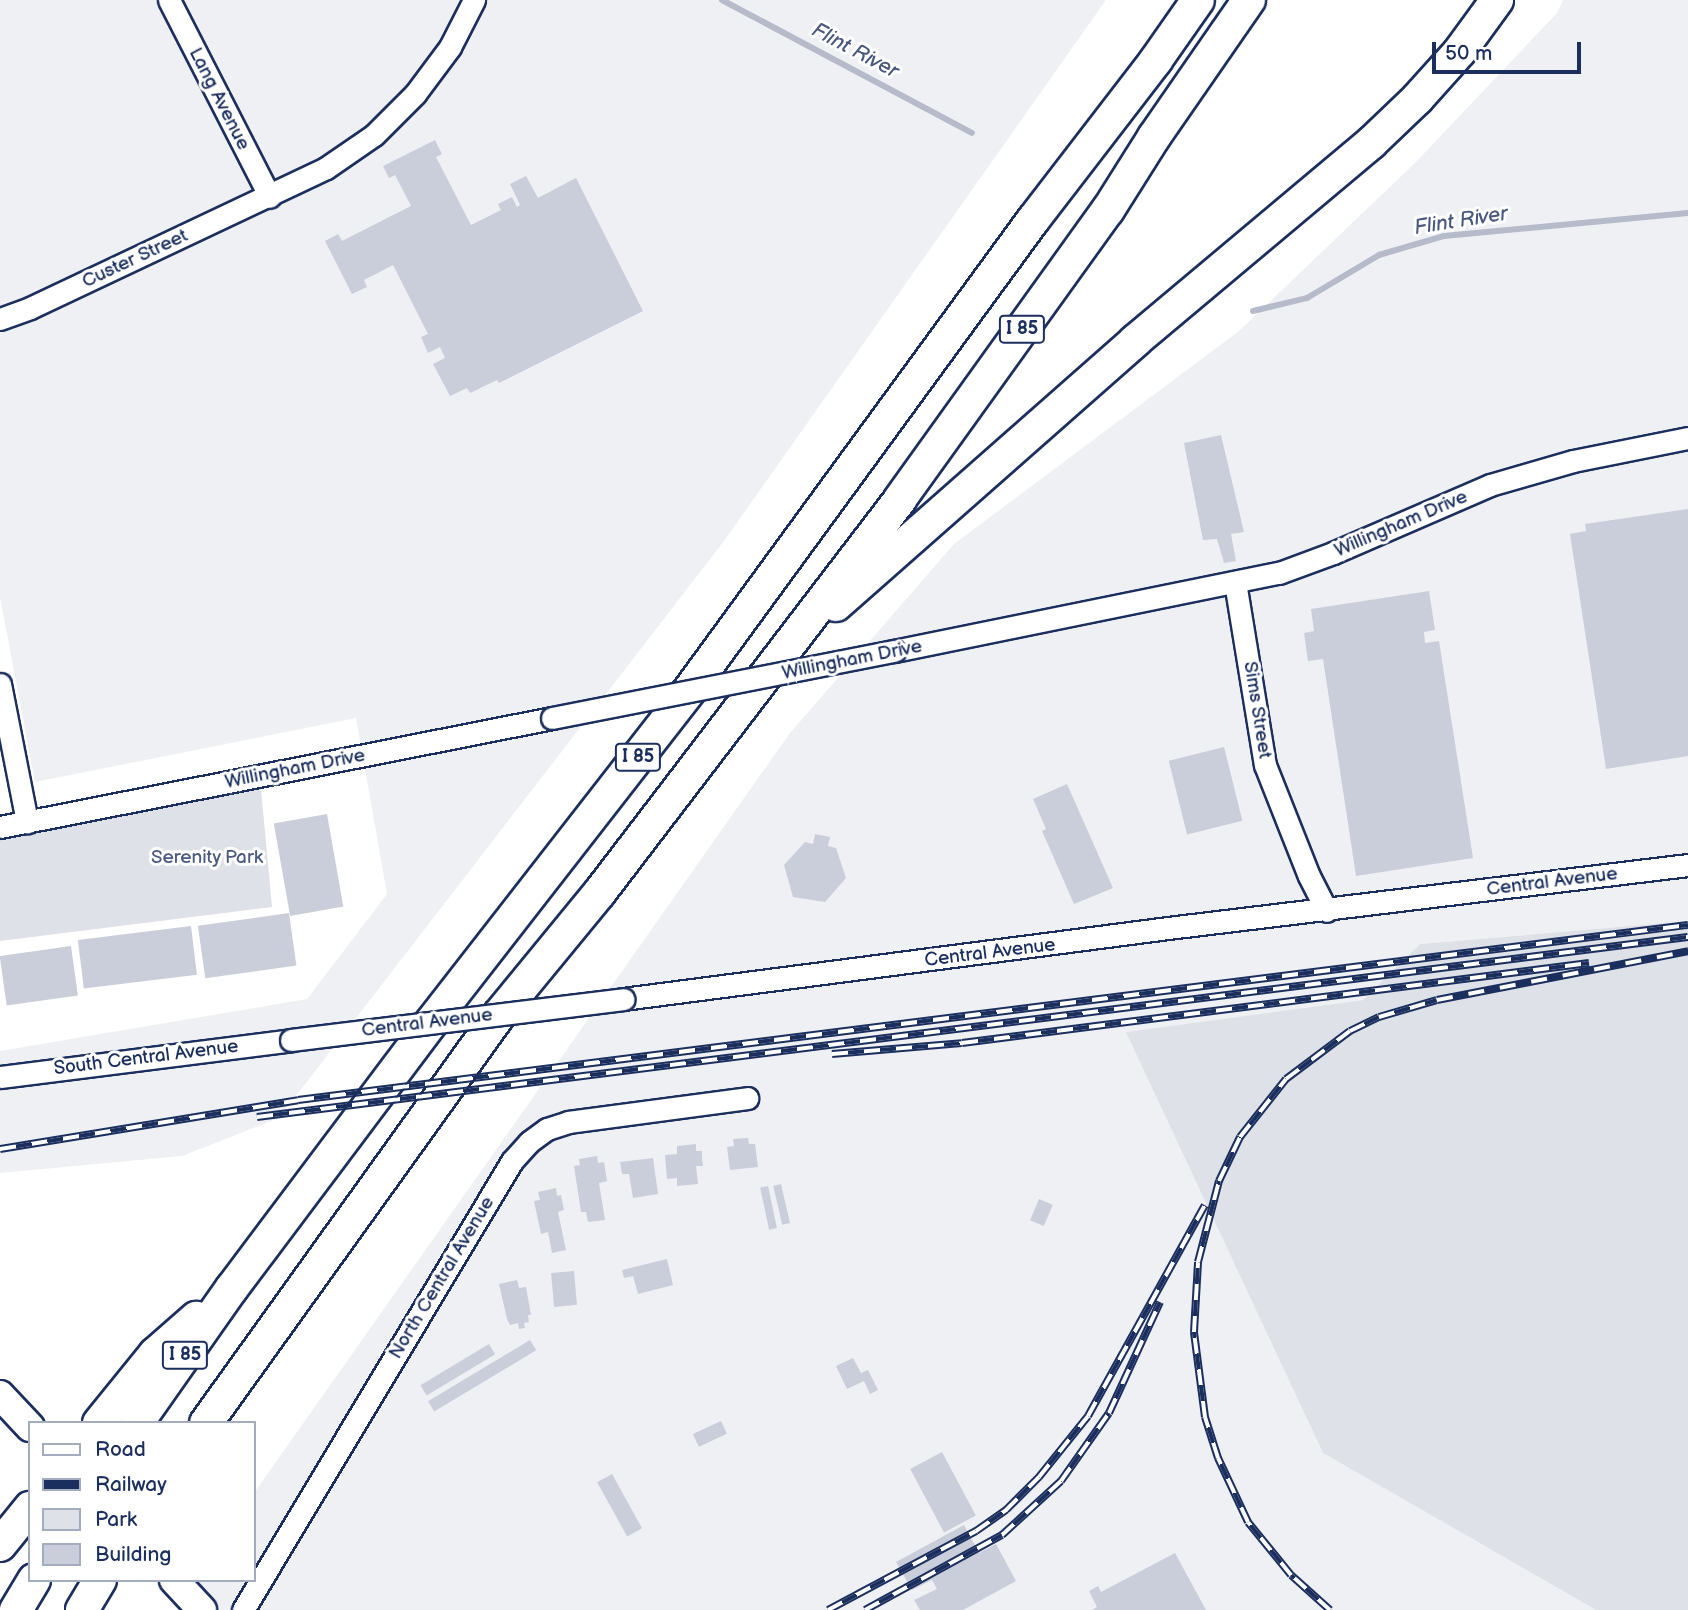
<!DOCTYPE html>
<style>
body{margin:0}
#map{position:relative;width:1688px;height:1610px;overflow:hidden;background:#fff;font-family:"Balsamiq Sans",sans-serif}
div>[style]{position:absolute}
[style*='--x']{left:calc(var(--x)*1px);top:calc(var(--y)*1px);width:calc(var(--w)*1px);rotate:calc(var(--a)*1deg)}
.built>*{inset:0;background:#eff0f4}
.green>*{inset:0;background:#dee1e7}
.stream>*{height:6px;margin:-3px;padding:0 3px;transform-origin:3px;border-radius:3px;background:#b5bbca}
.building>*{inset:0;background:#caceda;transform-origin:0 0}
.roads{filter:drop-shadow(2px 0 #1b2f5e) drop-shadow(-2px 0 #1b2f5e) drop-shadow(0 2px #1b2f5e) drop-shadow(0 -2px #1b2f5e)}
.minor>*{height:21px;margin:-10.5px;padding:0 10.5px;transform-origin:10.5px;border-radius:10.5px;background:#fff}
.major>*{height:28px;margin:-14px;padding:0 14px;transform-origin:14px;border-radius:14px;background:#fff}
.highway>*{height:32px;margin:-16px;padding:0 16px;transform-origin:16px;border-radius:16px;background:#fff}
.rail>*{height:8px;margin-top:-4px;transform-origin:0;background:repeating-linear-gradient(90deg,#fff 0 16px,#1b2f5e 0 32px);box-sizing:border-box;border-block:2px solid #1b2f5e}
.bridges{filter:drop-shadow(2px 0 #1b2f5e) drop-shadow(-2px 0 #1b2f5e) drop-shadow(0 2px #1b2f5e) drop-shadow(0 -2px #1b2f5e)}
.minor-bridge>*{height:21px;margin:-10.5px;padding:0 10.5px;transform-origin:10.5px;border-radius:10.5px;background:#fff}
span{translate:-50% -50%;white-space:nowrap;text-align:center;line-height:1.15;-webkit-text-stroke:6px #fff;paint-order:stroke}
.shield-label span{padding:2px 5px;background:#fff;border:2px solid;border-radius:5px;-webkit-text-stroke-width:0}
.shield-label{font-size:18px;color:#1b2f5e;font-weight:700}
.street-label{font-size:19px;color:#1b2f5e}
.park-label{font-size:19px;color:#4c5c80}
.water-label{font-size:21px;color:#49597e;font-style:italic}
.legend{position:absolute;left:28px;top:1421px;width:228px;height:161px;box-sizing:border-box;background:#fff;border:2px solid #a4acbf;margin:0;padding:9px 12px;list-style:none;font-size:21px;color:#1b2f5e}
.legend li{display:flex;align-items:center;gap:14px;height:35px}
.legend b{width:35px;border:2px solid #a4acbf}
.scale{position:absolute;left:1432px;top:42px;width:149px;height:32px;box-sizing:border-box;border:4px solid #1b2f5e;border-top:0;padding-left:9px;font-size:21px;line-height:24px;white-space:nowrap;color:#1b2f5e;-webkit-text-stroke:5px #fff;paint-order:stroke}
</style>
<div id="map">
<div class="built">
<i style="clip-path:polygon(0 0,1106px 0,724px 541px,279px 1118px,182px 1156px,0 1173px,0 1051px,307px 999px,387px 894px,356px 718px,35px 782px,0 597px)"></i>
<i style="clip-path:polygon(1563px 0,1688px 0,1688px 921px,1420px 944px,1363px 1000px,1127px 1032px,1323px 1453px,1596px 1610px,208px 1610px,192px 1580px,254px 1580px,254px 1493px,790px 733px,954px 544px,1239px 331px,1415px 163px,1557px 13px)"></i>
</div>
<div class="green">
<i style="clip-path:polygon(261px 789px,272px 907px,0 941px,0 839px)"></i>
<i style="clip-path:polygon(1688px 921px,1688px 1610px,1596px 1610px,1323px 1453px,1126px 1032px,1363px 1000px,1420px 944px)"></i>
</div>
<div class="stream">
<i style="--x:722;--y:0;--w:283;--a:28"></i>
<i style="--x:1253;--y:311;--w:56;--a:-13.5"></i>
<i style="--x:1307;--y:298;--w:84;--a:-30.8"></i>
<i style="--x:1379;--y:255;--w:68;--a:-16.3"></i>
<i style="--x:1444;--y:236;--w:245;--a:-5.4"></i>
</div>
<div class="building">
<i style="clip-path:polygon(435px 140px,442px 154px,436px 157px,471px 225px,501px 210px,498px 204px,512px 197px,517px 207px,520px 205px,510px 184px,526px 176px,538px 198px,576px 178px,643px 311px,499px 383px,497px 380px,470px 393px,467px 388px,450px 396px,433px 364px,445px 358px,440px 347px,428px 353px,421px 337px,428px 334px,393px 265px,364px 280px,367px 287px,352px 294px,325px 241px,338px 234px,342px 241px,411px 206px,395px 175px,389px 178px,383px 166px)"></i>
<i style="clip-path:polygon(1221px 435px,1244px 532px,1231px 534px,1236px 561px,1224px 563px,1217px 539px,1203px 540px,1184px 443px)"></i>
<i style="clip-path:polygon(1688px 509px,1688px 756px,1606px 769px,1570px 534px,1586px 531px,1585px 524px)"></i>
<i style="clip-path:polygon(1429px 591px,1435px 630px,1424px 632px,1425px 643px,1439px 641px,1473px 858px,1356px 876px,1323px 659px,1308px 661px,1304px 633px,1314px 631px,1311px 609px)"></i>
<i style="left:1224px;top:747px;width:76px;height:57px;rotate:76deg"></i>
<i style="clip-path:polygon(1067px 784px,1113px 888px,1074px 904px,1042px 831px,1046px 829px,1033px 799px)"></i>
<i style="left:327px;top:814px;width:94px;height:54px;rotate:80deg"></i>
<i style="clip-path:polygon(815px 834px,830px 837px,828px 846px,836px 848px,846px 878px,825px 902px,793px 897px,784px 865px,805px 842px,813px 844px)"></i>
<i style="left:289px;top:913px;width:53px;height:92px;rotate:82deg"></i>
<i style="left:191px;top:926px;width:49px;height:114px;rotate:83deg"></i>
<i style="left:71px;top:946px;width:50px;height:72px;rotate:82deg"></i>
<i style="clip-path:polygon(748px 1138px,749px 1144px,755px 1144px,758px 1167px,730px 1170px,727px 1147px,734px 1146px,733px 1139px)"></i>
<i style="clip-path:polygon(696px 1144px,696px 1151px,702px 1151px,702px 1157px,703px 1166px,696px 1166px,698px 1184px,677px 1186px,677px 1178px,667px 1179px,665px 1155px,677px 1154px,677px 1146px)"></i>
<i style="clip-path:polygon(597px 1156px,598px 1163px,604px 1162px,607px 1181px,599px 1183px,605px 1220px,588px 1222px,586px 1212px,581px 1212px,574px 1166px,580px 1165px,579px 1159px)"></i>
<i style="clip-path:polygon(653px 1158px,658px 1194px,633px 1198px,629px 1174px,622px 1174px,620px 1162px)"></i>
<i style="left:781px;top:1184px;width:40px;height:8px;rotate:77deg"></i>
<i style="left:768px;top:1186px;width:43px;height:8px;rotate:78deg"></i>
<i style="clip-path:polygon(556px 1188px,557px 1196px,561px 1195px,564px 1210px,558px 1212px,566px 1250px,552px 1253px,548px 1232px,541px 1234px,534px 1201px,540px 1200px,538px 1192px)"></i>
<i style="left:1039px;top:1199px;width:15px;height:23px;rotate:23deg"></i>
<i style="clip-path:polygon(667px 1259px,673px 1285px,638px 1294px,633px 1276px,624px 1278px,622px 1270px)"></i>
<i style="left:574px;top:1271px;width:34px;height:23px;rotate:85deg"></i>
<i style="clip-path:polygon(517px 1280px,519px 1288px,526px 1287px,531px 1315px,528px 1315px,529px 1322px,524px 1323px,525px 1328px,519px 1329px,518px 1323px,510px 1325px,507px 1319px,499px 1284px)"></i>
<i style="left:530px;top:1340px;width:12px;height:119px;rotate:59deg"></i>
<i style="left:489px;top:1344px;width:12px;height:80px;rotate:59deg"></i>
<i style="clip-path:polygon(853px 1358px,861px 1373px,868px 1370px,878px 1390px,870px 1394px,864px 1381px,847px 1389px,836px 1366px)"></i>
<i style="left:721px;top:1421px;width:14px;height:31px;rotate:65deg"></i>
<i style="left:942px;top:1452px;width:72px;height:36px;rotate:62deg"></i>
<i style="left:612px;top:1474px;width:62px;height:17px;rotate:61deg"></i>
<i style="clip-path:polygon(964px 1525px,979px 1553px,996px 1544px,1016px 1581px,963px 1610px,920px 1610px,914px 1600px,937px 1589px,932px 1580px,912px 1590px,896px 1562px)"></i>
<i style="clip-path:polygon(1175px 1553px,1206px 1610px,1092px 1610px,1097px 1607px,1089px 1591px,1098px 1586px,1101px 1592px)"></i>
</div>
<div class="roads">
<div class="minor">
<i style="--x:169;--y:0;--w:221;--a:62.9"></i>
<i style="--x:0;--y:319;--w:32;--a:-20"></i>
<i style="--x:30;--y:308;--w:327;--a:-25.3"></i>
<i style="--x:326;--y:168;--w:58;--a:-34.5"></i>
<i style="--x:374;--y:135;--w:58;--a:-45"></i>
<i style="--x:415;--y:94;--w:59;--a:-53.3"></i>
<i style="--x:450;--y:47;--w:53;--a:-62.9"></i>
<i style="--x:1235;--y:582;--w:185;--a:80.7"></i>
<i style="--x:1265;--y:765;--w:119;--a:68.4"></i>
<i style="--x:1309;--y:876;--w:39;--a:63"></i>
<i style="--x:894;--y:651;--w:393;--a:-11.5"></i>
<i style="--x:1279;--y:573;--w:58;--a:-20.3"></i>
<i style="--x:1333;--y:553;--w:171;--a:-23.4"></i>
<i style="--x:1490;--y:485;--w:86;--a:-16.1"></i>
<i style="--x:1573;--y:461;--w:117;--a:-11.3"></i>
<i style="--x:0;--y:684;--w:141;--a:78.9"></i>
<i style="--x:0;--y:827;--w:563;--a:-11.17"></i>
<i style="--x:623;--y:999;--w:550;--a:-7.42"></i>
<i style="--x:1168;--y:928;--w:524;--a:-6.91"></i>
<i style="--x:0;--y:1077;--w:293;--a:-7.2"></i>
<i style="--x:243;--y:1610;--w:523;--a:-59.07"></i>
<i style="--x:512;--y:1161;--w:25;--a:-48"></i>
<i style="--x:529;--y:1142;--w:22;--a:-36"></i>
<i style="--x:547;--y:1129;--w:22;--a:-18"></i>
<i style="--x:568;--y:1122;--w:181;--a:-7.6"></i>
</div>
<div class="major">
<i style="--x:0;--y:1395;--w:44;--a:46.8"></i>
<i style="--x:174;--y:1580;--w:41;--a:47"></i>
</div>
<div class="highway">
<i style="--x:836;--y:605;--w:399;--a:-41.4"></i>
<i style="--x:1135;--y:341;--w:308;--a:-40"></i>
<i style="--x:1371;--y:143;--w:64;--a:-43.7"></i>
<i style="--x:1417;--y:99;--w:64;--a:-48.1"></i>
<i style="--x:1460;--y:51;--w:63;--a:-54"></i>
<i style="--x:99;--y:1423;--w:89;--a:-50.9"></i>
<i style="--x:155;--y:1354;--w:55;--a:-41.3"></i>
<i style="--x:137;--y:1423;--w:165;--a:-54.9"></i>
<i style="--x:232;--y:1288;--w:330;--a:-53.1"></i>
<i style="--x:430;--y:1024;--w:420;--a:-52.1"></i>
<i style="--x:688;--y:692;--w:585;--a:-53.84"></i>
<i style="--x:1033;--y:220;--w:202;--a:-52.4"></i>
<i style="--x:1156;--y:60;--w:73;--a:-55"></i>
<i style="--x:206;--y:1423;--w:502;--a:-54.32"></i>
<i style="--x:499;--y:1015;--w:159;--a:-50.6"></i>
<i style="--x:600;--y:892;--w:494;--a:-52.6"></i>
<i style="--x:900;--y:499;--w:356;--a:-54.3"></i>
<i style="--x:1108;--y:210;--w:86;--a:-57.8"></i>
<i style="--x:1154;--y:137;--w:167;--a:-55.3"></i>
<i style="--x:0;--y:1545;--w:48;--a:-51"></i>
<i style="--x:16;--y:1610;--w:35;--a:-59"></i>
<i style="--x:82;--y:1610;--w:35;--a:-59"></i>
</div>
</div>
<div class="rail">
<i style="--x:832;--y:1054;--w:130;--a:-4.8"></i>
<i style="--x:962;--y:1043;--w:632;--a:-7.27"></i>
<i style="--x:257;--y:1117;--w:1442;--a:-7.17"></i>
<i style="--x:0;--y:1149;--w:302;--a:-9.3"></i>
<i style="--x:298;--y:1100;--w:1401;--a:-7.18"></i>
<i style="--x:828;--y:1610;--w:168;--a:-28.1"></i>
<i style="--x:976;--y:1531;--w:37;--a:-35"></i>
<i style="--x:1006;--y:1510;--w:47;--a:-45"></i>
<i style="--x:1039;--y:1477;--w:78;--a:-51.2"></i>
<i style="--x:1088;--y:1416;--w:241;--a:-61"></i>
<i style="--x:865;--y:1610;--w:156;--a:-28.7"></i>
<i style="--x:1002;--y:1535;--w:80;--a:-42.5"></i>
<i style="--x:1061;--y:1481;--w:83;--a:-54.8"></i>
<i style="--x:1109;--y:1413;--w:122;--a:-65.3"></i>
<i style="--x:1330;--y:1610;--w:52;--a:-138.1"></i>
<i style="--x:1291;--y:1575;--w:68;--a:-129.1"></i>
<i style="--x:1248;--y:1522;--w:71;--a:-115.1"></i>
<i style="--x:1218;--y:1458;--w:43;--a:-107.6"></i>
<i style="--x:1205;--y:1417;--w:86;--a:-97.4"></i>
<i style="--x:1194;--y:1332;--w:70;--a:-86.7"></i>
<i style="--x:1198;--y:1262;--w:84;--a:-75.5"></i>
<i style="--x:1219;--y:1181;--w:49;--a:-64.5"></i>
<i style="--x:1240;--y:1137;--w:74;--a:-51.6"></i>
<i style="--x:1286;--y:1079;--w:80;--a:-36.9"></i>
<i style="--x:1350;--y:1031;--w:32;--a:-26"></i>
<i style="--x:1379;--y:1017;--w:60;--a:-16.3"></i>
<i style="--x:1437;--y:1000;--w:256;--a:-11"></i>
</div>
<div class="bridges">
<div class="minor-bridge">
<i style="--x:552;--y:718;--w:349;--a:-11.1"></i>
<i style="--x:291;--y:1040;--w:335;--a:-7"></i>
</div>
</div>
<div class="shield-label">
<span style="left:1022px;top:329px">I 85</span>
<span style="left:638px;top:757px">I 85</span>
<span style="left:185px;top:1355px">I 85</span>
</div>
<div class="street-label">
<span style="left:219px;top:99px;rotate:63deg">Lang Avenue</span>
<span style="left:135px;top:259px;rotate:-25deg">Custer Street</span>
<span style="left:1401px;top:524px;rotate:-23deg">Willingham Drive</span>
<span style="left:852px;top:660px;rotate:-11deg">Willingham Drive</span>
<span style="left:1257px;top:710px;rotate:81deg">Sims Street</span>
<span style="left:295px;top:769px;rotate:-11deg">Willingham Drive</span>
<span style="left:1552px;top:882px;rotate:-7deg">Central Avenue</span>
<span style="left:990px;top:953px;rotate:-7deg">Central Avenue</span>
<span style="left:427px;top:1023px;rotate:-7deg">Central Avenue</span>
<span style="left:146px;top:1058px;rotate:-7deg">South Central Avenue</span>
<span style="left:442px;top:1278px;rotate:-59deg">North Central Avenue</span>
</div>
<div class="park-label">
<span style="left:207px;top:858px">Serenity Park</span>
</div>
<div class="water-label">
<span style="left:855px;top:51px;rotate:28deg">Flint River</span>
<span style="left:1461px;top:221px;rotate:-9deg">Flint River</span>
</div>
<ul class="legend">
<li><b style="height:9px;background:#fff"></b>Road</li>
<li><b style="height:9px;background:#1b2f5e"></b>Railway</li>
<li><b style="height:19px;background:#dee1e7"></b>Park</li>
<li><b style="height:19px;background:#caceda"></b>Building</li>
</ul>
<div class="scale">50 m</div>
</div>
